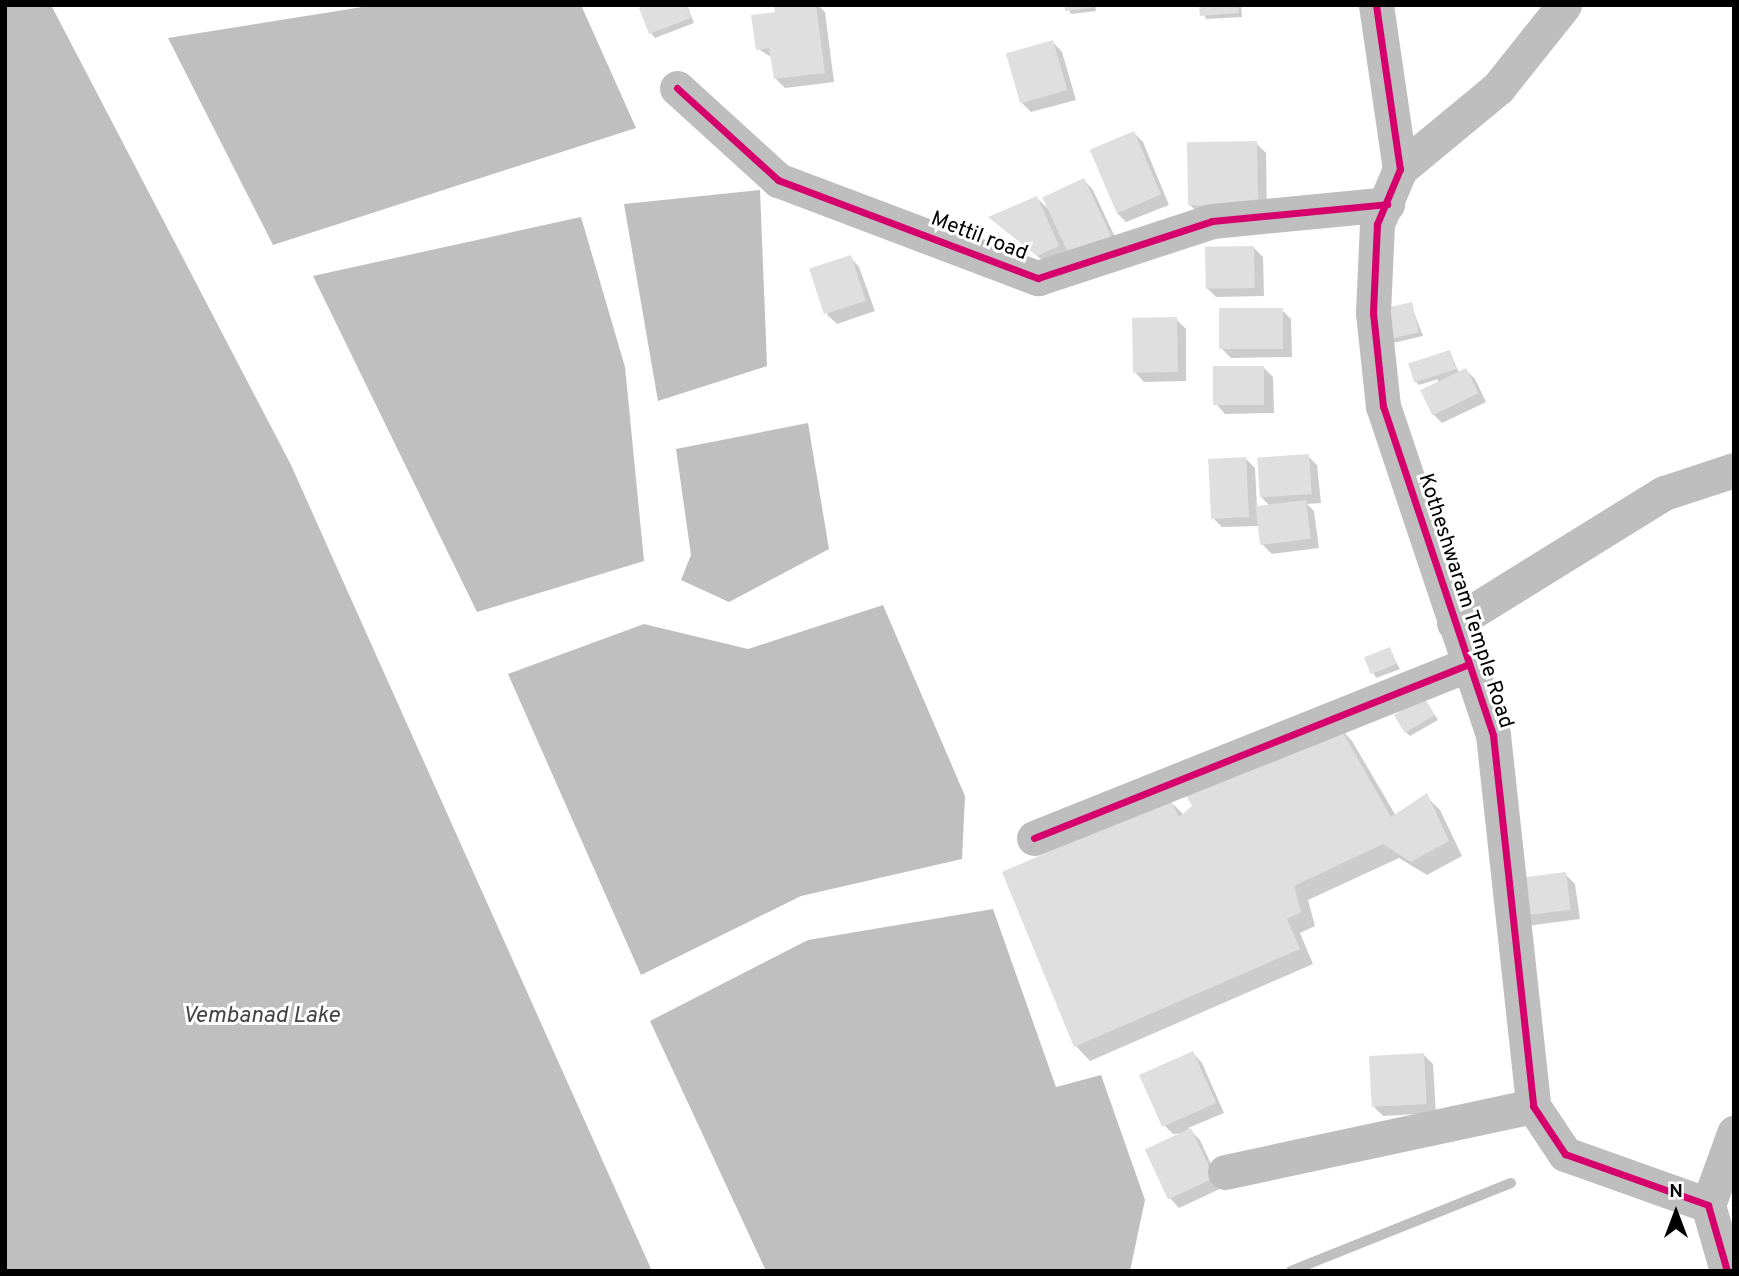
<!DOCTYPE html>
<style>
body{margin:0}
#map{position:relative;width:1739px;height:1276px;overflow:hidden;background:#fff;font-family:Overpass,sans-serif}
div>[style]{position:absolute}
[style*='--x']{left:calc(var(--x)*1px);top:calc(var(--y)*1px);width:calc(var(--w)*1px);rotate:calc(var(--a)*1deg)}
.water>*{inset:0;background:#bfbfbf}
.shadow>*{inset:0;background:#0003}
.stream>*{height:10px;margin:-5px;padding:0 5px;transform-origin:5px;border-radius:5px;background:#bfbfbf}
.building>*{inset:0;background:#dfdfdf;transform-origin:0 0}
.minor>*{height:35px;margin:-17.5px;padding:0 17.5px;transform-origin:17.5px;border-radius:17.5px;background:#bebebe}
.cycleway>*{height:7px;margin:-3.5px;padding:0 3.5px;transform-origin:3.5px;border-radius:3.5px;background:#d6006c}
span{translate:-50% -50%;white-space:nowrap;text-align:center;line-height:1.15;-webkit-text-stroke:6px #fff;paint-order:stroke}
.street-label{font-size:21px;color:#000}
.water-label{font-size:23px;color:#444;font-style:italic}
.frame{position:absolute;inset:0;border:7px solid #000;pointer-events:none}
.north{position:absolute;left:1641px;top:1178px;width:70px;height:70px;-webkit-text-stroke:5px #fff;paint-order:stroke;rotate:0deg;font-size:19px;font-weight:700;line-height:28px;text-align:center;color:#000}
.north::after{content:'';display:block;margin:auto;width:24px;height:32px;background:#000;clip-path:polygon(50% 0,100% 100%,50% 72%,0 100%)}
</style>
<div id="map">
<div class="water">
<i style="clip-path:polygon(5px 5px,51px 5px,291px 465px,652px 1271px,5px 1271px)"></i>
<i style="clip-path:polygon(375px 5px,581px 5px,636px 128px,273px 245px,168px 38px)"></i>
<i style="clip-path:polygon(760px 190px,767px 366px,658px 401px,624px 204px)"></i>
<i style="clip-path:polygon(581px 217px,625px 367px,644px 561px,477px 612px,313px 276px)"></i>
<i style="clip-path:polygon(808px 423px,829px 549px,729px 602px,681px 580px,691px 555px,676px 449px)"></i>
<i style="clip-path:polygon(883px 605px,965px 796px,962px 859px,801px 896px,641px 975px,508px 674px,644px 624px,748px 649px)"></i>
<i style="clip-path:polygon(993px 909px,1056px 1087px,1101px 1075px,1145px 1200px,1130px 1271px,766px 1271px,650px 1021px,808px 940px)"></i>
</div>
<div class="shadow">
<i style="clip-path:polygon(652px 5px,687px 5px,694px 23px,655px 38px,651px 33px)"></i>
<i style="clip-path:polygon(818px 5px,825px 12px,834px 82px,785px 88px,775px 78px,773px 58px,758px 49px,777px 14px,776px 7px)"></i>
<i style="clip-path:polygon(1067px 5px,1095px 5px,1096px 11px,1071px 14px)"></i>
<i style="clip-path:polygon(1201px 5px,1241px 5px,1242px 17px,1206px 19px)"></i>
<i style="clip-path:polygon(1053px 42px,1062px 52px,1076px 100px,1031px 112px,1022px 103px)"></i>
<i style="clip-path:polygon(1134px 133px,1143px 142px,1169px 205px,1126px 222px,1117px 213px)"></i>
<i style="clip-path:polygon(1256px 143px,1266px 153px,1267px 213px,1199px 214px,1189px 204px)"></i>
<i style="clip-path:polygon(1084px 180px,1093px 190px,1122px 252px,1047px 264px,991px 218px,1037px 198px,1050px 211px)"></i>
<i style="clip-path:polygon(1254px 248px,1263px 257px,1264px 296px,1216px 297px,1207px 288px)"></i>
<i style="clip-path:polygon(850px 257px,859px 267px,875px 311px,837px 324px,827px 315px)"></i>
<i style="clip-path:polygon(1411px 304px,1423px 336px,1393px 343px,1389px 339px)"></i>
<i style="clip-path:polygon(1282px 310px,1291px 319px,1292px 357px,1231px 358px,1222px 349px)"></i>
<i style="clip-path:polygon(1176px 319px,1186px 329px,1186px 381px,1144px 382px,1135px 372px)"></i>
<i style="clip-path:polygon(1450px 352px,1459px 373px,1466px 370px,1475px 379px,1486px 402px,1442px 423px,1432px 413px,1438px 379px,1419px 385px,1415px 381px)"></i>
<i style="clip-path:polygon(1264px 368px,1273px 377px,1274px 413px,1225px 414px,1216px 404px)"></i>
<i style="clip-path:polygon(1308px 456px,1317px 465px,1321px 503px,1307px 504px,1314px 511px,1319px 548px,1272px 554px,1262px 544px,1259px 526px,1222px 527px,1213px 518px,1246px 459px,1255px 468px,1257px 508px,1270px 506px,1262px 498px)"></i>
<i style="clip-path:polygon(1389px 649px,1400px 669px,1376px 678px,1365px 657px)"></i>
<i style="clip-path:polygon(1424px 699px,1438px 720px,1410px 736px,1406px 732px)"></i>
<i style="clip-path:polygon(1338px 726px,1352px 741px,1396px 816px,1426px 796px,1440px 810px,1462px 856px,1427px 875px,1399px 858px,1308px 900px,1315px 926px,1300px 933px,1313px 964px,1090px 1061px,1076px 1046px,1004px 873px,1170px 801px,1184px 815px)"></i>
<i style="clip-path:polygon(1565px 874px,1575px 884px,1580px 919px,1527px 926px,1517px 916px)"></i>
<i style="clip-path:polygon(1193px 1053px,1202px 1063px,1224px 1113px,1188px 1128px,1200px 1140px,1222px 1188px,1179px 1208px,1170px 1198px,1185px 1133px,1173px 1134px,1164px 1125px)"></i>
<i style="clip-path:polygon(1424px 1055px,1433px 1064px,1436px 1113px,1383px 1116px,1374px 1107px)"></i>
</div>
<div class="stream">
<i style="--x:1291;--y:1271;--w:237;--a:-21.8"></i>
</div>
<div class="building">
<i style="clip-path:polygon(647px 5px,686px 5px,691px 18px,649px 34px,639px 8px)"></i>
<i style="clip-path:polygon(816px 5px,825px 73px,774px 79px,769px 48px,756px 50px,751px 15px,775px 12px,774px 6px)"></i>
<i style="clip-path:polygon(1065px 5px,1092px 5px,1092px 8px,1065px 11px)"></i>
<i style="clip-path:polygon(1199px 5px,1238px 5px,1239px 13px,1200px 16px)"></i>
<i style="left:1053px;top:40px;width:52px;height:49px;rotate:74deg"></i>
<i style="left:1134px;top:131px;width:69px;height:48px;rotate:67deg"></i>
<i style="left:1257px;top:141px;width:63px;height:70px;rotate:89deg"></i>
<i style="left:1084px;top:178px;width:72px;height:46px;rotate:65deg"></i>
<i style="clip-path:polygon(1037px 196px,1059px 246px,1037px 256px,988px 217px)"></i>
<i style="left:1254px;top:246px;width:42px;height:49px;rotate:89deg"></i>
<i style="left:851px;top:255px;width:48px;height:44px;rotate:72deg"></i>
<i style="left:1412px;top:302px;width:31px;height:33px;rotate:77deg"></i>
<i style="left:1219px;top:308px;width:64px;height:41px"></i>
<i style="left:1177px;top:317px;width:55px;height:45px;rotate:89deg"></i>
<i style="left:1450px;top:350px;width:20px;height:44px;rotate:72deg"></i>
<i style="left:1213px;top:366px;width:51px;height:39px"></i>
<i style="left:1466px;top:368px;width:28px;height:51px;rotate:64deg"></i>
<i style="left:1309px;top:454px;width:40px;height:52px;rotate:86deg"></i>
<i style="left:1246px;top:457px;width:60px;height:38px;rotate:87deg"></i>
<i style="left:1306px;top:500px;width:39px;height:51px;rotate:83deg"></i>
<i style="left:1390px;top:647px;width:18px;height:28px;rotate:68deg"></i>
<i style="left:1424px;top:697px;width:21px;height:35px;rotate:59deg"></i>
<i style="clip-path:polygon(1338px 724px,1391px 817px,1427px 793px,1449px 841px,1411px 862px,1383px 844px,1294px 886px,1301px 912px,1287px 919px,1300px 949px,1074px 1047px,1002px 872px,1170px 799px,1179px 817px,1192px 806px,1183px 789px)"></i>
<i style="left:1566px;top:872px;width:38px;height:56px;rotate:83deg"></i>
<i style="left:1193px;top:1051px;width:57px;height:59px;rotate:66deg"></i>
<i style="left:1424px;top:1053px;width:51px;height:55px;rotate:87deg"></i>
<i style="left:1191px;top:1128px;width:55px;height:51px;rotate:65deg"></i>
</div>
<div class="minor">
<i style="--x:1376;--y:5;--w:166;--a:81.7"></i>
<i style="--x:1400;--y:169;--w:60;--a:112.7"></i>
<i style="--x:1377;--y:224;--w:89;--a:92.6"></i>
<i style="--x:1373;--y:313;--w:94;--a:83.9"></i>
<i style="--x:1383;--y:406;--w:347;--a:71.5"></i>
<i style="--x:1493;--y:735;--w:373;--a:83.8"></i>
<i style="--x:1533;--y:1106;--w:58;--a:56.3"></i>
<i style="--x:1565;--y:1154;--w:152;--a:19.6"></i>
<i style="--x:1708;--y:1205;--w:69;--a:73.9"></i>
<i style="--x:677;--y:88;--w:137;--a:42.3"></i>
<i style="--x:778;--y:180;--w:278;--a:20.7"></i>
<i style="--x:1038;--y:278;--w:183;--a:-18.1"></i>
<i style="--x:1212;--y:221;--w:176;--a:-5.5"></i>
<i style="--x:1400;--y:169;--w:127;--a:-39.6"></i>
<i style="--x:1498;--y:88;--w:106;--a:-51.5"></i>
<i style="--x:1454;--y:623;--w:247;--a:-31.8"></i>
<i style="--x:1664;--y:493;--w:74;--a:-18.2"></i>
<i style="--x:1034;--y:838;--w:468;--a:-21.8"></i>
<i style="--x:1225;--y:1172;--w:315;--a:-12.1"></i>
<i style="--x:1708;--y:1205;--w:77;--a:-70.1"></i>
</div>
<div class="cycleway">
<i style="--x:1376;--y:5;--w:166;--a:81.7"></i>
<i style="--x:1400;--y:169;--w:60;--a:112.7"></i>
<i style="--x:1377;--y:224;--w:89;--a:92.6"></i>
<i style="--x:1373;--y:313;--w:94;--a:83.9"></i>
<i style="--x:1383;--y:406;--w:347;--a:71.5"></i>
<i style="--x:1493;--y:735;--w:373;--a:83.8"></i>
<i style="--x:1533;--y:1106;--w:58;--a:56.3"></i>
<i style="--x:1565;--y:1154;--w:152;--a:19.6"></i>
<i style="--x:1708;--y:1205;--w:69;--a:73.9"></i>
<i style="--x:677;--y:88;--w:137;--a:42.3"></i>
<i style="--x:778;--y:180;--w:278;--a:20.7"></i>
<i style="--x:1038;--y:278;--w:183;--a:-18.1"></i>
<i style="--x:1212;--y:221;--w:176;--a:-5.5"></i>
<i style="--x:1034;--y:838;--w:468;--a:-21.8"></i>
</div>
<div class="street-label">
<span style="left:979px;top:237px;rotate:21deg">Mettil road</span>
<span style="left:1465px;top:601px;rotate:72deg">Kotheshwaram Temple Road</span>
</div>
<div class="water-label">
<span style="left:261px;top:1017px">Vembanad Lake</span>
</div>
<div class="frame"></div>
<div class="north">N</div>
</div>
